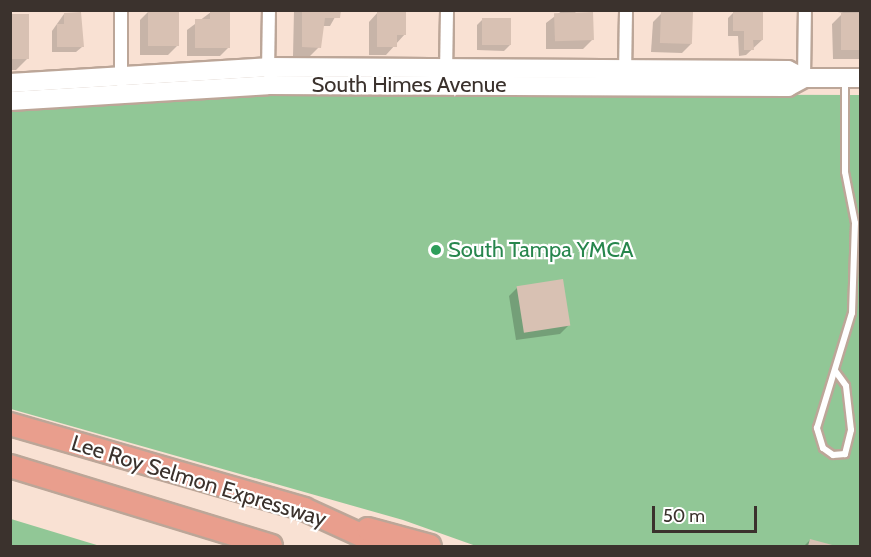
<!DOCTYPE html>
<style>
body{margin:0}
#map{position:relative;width:871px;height:557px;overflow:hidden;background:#f9e1d3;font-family:Cabin,sans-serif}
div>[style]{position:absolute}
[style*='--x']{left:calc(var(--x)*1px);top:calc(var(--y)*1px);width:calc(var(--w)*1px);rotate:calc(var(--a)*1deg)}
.green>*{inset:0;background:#91c796}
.shadow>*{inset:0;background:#0003}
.building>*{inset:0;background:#d8c1b3;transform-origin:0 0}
.roads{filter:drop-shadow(2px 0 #bca698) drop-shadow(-2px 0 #bca698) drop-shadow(0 2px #bca698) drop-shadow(0 -2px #bca698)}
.lane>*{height:6px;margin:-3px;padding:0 3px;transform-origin:3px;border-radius:3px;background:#fff}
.street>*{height:12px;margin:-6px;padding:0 6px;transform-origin:6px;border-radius:6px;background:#fff}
.secondary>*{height:18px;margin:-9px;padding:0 9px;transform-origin:9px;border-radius:9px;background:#fff}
.highway>*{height:22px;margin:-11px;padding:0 11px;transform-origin:11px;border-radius:11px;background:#e99e8d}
.dots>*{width:16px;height:16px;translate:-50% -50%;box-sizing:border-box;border:3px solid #fff;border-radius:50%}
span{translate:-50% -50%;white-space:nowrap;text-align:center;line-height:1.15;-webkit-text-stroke:4.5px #fff;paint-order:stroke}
.street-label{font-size:22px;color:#3b322d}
.leisure-label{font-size:22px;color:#27864d}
.left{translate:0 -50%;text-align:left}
.frame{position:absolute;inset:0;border:12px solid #3b322d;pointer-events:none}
.scale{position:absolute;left:652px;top:506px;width:105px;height:27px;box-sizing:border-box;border:3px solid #3b322d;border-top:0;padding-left:8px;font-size:18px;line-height:21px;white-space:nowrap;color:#3b322d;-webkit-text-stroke:4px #fff;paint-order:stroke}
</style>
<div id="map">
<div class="green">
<i style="clip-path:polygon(269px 93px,860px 95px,860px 546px,476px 546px,403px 520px,11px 409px,11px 108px)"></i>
<i style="clip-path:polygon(11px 519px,100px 546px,11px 546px)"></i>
</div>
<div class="shadow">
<i style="clip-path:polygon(339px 10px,330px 26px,323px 26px,319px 47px,310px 56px,293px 56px,294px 10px)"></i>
<i style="clip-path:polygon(369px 10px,404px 10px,405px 34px,386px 55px,369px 55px,369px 22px,379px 11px)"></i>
<i style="clip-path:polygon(563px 10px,578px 10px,574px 14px,592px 40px,583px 49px,546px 49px,546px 23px)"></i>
<i style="clip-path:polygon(827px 10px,860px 10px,859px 59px,833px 59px,832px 24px,843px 13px)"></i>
<i style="clip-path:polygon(149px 11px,177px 46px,168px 55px,140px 55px,140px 20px)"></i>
<i style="clip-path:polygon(211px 12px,229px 47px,220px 56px,187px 56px,187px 30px)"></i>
<i style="clip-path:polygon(734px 12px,762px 40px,746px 55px,739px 56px,738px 36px,728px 36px,728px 18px)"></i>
<i style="clip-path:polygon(662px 13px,691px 44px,682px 53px,651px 52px,653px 22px)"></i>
<i style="clip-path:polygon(64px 14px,82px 47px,76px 52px,52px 52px,52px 31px)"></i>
<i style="clip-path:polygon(10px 16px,28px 58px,16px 70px,10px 70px)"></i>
<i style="clip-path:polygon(483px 19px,510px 45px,504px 51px,477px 50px,477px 25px)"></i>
<i style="clip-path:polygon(518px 287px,569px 325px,560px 334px,516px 340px,509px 296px)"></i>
<i style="clip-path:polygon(810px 540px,832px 546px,804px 546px)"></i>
</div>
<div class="building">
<i style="left:148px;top:10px;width:31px;height:36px"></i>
<i style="clip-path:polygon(302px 10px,341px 10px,340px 18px,325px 18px,321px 48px,302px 47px)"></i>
<i style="clip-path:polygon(210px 11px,230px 11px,230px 48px,195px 48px,195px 19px,210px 19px)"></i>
<i style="clip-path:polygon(377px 11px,406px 11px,406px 35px,397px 35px,397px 47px,377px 47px)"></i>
<i style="left:661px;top:11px;width:32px;height:32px;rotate:2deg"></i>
<i style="clip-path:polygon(733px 11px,763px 11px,763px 40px,753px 40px,754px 50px,744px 50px,744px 31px,733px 31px)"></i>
<i style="clip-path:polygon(81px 12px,84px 47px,57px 47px,57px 24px,64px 24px,64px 13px)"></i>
<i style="left:593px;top:12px;width:28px;height:39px;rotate:88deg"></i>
<i style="left:841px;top:13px;width:19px;height:37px"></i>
<i style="left:29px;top:14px;width:45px;height:19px;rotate:90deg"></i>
<i style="left:482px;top:18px;width:29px;height:27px"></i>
<i style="left:563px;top:279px;width:47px;height:47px;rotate:81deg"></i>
<i style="clip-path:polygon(810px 539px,836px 546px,808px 546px)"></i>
</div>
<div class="roads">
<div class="lane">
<i style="--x:836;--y:372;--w:17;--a:54"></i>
<i style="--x:846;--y:386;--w:44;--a:83.5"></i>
<i style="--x:851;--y:430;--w:25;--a:104"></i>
<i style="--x:845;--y:454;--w:12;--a:175"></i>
<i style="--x:833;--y:455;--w:12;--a:-145"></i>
<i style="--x:823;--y:448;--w:21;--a:-107"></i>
<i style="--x:817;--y:428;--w:120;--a:-73.1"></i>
<i style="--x:852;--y:313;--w:90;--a:-88.1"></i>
<i style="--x:855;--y:223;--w:52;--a:-101.1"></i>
<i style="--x:845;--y:172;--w:93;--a:-90"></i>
</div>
<div class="street">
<i style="--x:268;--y:72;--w:62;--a:-89.1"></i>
<i style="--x:446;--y:75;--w:65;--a:-89.1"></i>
<i style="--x:625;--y:75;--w:65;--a:-89.1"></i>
<i style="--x:804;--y:78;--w:68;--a:-89.2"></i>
<i style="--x:121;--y:81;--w:71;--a:-90"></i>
</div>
<div class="secondary">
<i style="--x:10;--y:83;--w:258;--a:-3.5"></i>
<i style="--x:268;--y:67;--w:520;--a:0.33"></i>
<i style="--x:788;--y:70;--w:18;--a:27"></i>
<i style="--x:804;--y:78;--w:56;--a:0"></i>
<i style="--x:10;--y:101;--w:258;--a:-3.5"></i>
<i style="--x:268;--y:85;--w:520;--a:0.22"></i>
<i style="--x:788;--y:87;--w:18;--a:-29"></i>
</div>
<div class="highway">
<i style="--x:10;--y:424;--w:306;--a:16.1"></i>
<i style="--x:304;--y:509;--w:89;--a:24.6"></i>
<i style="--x:10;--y:466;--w:273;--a:17"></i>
<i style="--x:368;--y:529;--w:64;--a:15.3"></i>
</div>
</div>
<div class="dots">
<i style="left:436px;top:250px;background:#2e9e5b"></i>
</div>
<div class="street-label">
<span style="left:409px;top:85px">South Himes Avenue</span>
<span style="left:199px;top:481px;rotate:17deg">Lee Roy Selmon Expressway</span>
</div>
<div class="leisure-label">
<span class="left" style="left:448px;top:250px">South Tampa YMCA</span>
</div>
<div class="frame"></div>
<div class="scale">50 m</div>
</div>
